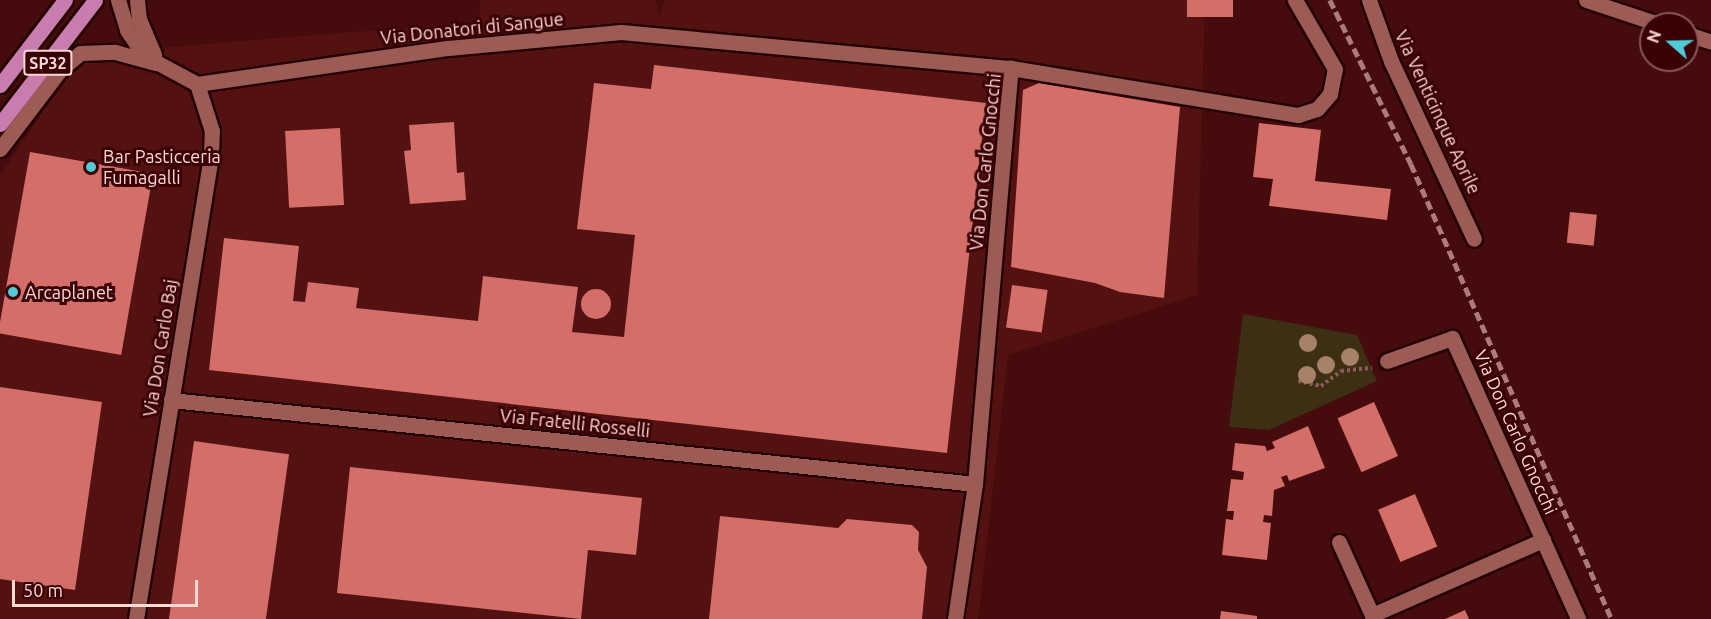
<!DOCTYPE html>
<style>
body{margin:0}
#map{position:relative;width:1711px;height:619px;overflow:hidden;background:#460b0c;font-family:Ubuntu,sans-serif}
div>[style]{position:absolute}
[style*='--x']{left:calc(var(--x)*1px);top:calc(var(--y)*1px);width:calc(var(--w)*1px);rotate:calc(var(--a)*1deg)}
.built>*{inset:0;background:#541112}
.green>*{inset:0;background:#3c2f13}
.building>*{inset:0;background:#d36e68;transform-origin:0 0}
.round{border-radius:50%}
.path>*{height:4px;margin-top:-2px;transform-origin:0;background:repeating-linear-gradient(90deg,#8e5b5a 0 3px,transparent 0 6px)}
.roads{filter:drop-shadow(2px 0 #240001) drop-shadow(-2px 0 #240001) drop-shadow(0 2px #240001) drop-shadow(0 -2px #240001)}
.street>*{height:15px;margin:-7.5px;padding:0 7.5px;transform-origin:7.5px;border-radius:7.5px;background:#9d5b56}
.secondary>*{height:15px;margin:-7.5px;padding:0 7.5px;transform-origin:7.5px;border-radius:7.5px;background:#9d5b56}
.primary>*{height:15px;margin:-7.5px;padding:0 7.5px;transform-origin:7.5px;border-radius:7.5px;background:#c97daf}
.rail>*{height:4.5px;margin-top:-2.25px;transform-origin:0;background:repeating-linear-gradient(90deg,#ac7c7b 0 9px,transparent 0 13.5px)}
.trees>*{width:18px;height:18px;margin:-9px;border-radius:50%;background:#a88169}
.dots>*{width:16px;height:16px;translate:-50% -50%;box-sizing:border-box;border:3px solid #3a0104;border-radius:50%}
span{translate:-50% -50%;white-space:nowrap;text-align:center;line-height:1.15;-webkit-text-stroke:6px #3a0104;paint-order:stroke}
.shield-label span{padding:2px 4px;background:#3a0104;border:2px solid;border-radius:4px;-webkit-text-stroke-width:0}
.shield-label{font-size:16px;color:#ffd8d4;font-weight:700}
.street-label{font-size:18px;color:#ffd8d4}
.poi-label{font-size:18px;color:#ffd8d4}
.left{translate:0 -50%;text-align:left}
.north{position:absolute;left:1639px;top:12px;width:60px;height:60px;box-sizing:border-box;background:#3a0104;border:2px solid #895757;border-radius:50%;rotate:290deg;font-size:16px;font-weight:700;line-height:24px;text-align:center;color:#ffd8d4}
.north::after{content:'';display:block;margin:auto;width:21px;height:27px;background:#52cbd8;clip-path:polygon(50% 0,100% 100%,50% 72%,0 100%)}
.scale{position:absolute;left:12px;top:580px;width:186px;height:27px;box-sizing:border-box;border:3px solid #ffd8d4;border-top:0;padding-left:8px;font-size:18px;line-height:21px;white-space:nowrap;color:#ffd8d4;-webkit-text-stroke:4px #3a0104;paint-order:stroke}
</style>
<div id="map">
<div class="built">
<i style="clip-path:polygon(480px 0,656px 0,659px 20px,665px 0,1205px 0,1197px 295px,1008px 355px,978px 619px,0 619px,0 176px,81px 54px,479px 22px)"></i>
</div>
<div class="green">
<i style="clip-path:polygon(1243px 314px,1357px 335px,1377px 381px,1269px 430px,1229px 427px)"></i>
</div>
<div class="building">
<i style="left:1187px;top:0;width:46px;height:17px"></i>
<i style="clip-path:polygon(654px 65px,986px 103px,947px 453px,209px 370px,224px 238px,299px 246px,293px 301px,305px 302px,308px 282px,359px 288px,356px 308px,478px 321px,483px 276px,578px 287px,572px 332px,624px 337px,635px 235px,577px 229px,594px 83px,651px 89px)"></i>
<i style="clip-path:polygon(1039px 83px,1180px 107px,1164px 298px,1120px 292px,1095px 283px,1011px 267px,1023px 90px)"></i>
<i style="clip-path:polygon(454px 122px,457px 173px,464px 172px,466px 200px,410px 204px,404px 151px,411px 150px,409px 125px)"></i>
<i style="clip-path:polygon(1259px 123px,1321px 130px,1315px 181px,1391px 189px,1387px 220px,1269px 206px,1273px 179px,1253px 177px)"></i>
<i style="left:340px;top:128px;width:77px;height:55px;rotate:87deg"></i>
<i style="left:30px;top:152px;width:125px;height:184px;rotate:10deg"></i>
<i style="left:1570px;top:212px;width:27px;height:31px;rotate:6deg"></i>
<i style="left:1012px;top:285px;width:36px;height:43px;rotate:8deg"></i>
<i class="round" style="left:581px;top:289px;width:30px;height:30px"></i>
<i style="clip-path:polygon(0 387px,102px 402px,75px 590px,0 579px)"></i>
<i style="left:1374px;top:402px;width:59px;height:40px;rotate:66deg"></i>
<i style="clip-path:polygon(1308px 426px,1325px 468px,1289px 481px,1287px 475px,1281px 477px,1285px 486px,1274px 490px,1272px 516px,1264px 515px,1263px 522px,1271px 523px,1267px 560px,1222px 555px,1226px 519px,1233px 520px,1234px 511px,1227px 511px,1231px 479px,1243px 480px,1244px 472px,1232px 470px,1235px 443px,1265px 446px,1267px 451px,1275px 448px,1272px 442px)"></i>
<i style="left:194px;top:441px;width:96px;height:180px;rotate:8deg"></i>
<i style="clip-path:polygon(350px 467px,642px 498px,636px 555px,588px 550px,581px 619px,337px 593px)"></i>
<i style="left:1415px;top:494px;width:57px;height:40px;rotate:67deg"></i>
<i style="clip-path:polygon(720px 516px,838px 528px,847px 519px,912px 525px,919px 532px,918px 550px,927px 567px,922px 619px,709px 619px)"></i>
<i style="clip-path:polygon(1465px 610px,1469px 619px,1445px 619px)"></i>
<i style="clip-path:polygon(1221px 611px,1257px 616px,1257px 619px,1220px 619px)"></i>
</div>
<div class="path">
<i style="--x:1298;--y:381;--w:24;--a:12"></i>
<i style="--x:1321;--y:386;--w:25;--a:-37"></i>
<i style="--x:1341;--y:371;--w:31;--a:-6"></i>
</div>
<div class="roads">
<div class="street">
<i style="--x:118;--y:0;--w:31;--a:73"></i>
<i style="--x:127;--y:30;--w:18;--a:56"></i>
<i style="--x:137;--y:45;--w:28;--a:41"></i>
<i style="--x:158;--y:63;--w:44;--a:28.3"></i>
<i style="--x:197;--y:84;--w:254;--a:-8.2"></i>
<i style="--x:448;--y:48;--w:174;--a:-5.3"></i>
<i style="--x:621;--y:32;--w:392;--a:5.3"></i>
<i style="--x:137;--y:0;--w:19;--a:84"></i>
<i style="--x:139;--y:19;--w:39;--a:67"></i>
<i style="--x:1369;--y:0;--w:65;--a:70.2"></i>
<i style="--x:1391;--y:61;--w:196;--a:65"></i>
<i style="--x:0;--y:149;--w:99;--a:-52.8"></i>
<i style="--x:60;--y:70;--w:26;--a:-40"></i>
<i style="--x:80;--y:53;--w:35;--a:-2"></i>
<i style="--x:115;--y:52;--w:41;--a:15.4"></i>
<i style="--x:1387;--y:361;--w:69;--a:-19.5"></i>
<i style="--x:1452;--y:338;--w:308;--a:65.8"></i>
<i style="--x:171;--y:400;--w:808;--a:5.96"></i>
<i style="--x:1339;--y:542;--w:80;--a:65.7"></i>
<i style="--x:1372;--y:615;--w:187;--a:-23.7"></i>
<i style="--x:136;--y:619;--w:470;--a:-80.8"></i>
<i style="--x:211;--y:155;--w:24;--a:-88"></i>
<i style="--x:212;--y:131;--w:49;--a:-107.7"></i>
<i style="--x:955;--y:619;--w:136;--a:-81.6"></i>
<i style="--x:975;--y:484;--w:418;--a:-85.1"></i>
<i style="--x:1011;--y:68;--w:291;--a:9.3"></i>
<i style="--x:1298;--y:115;--w:20;--a:-18"></i>
<i style="--x:1317;--y:109;--w:20;--a:-49"></i>
<i style="--x:1330;--y:94;--w:25;--a:-79"></i>
<i style="--x:1335;--y:69;--w:80;--a:-120.1"></i>
</div>
<div class="secondary">
<i style="--x:1586;--y:0;--w:76;--a:18.4"></i>
<i style="--x:1687;--y:34;--w:25;--a:18"></i>
</div>
<div class="primary">
<i style="--x:0;--y:85;--w:107;--a:-52.6"></i>
<i style="--x:0;--y:124;--w:156;--a:-52.5"></i>
</div>
</div>
<div class="rail">
<i style="--x:1330;--y:0;--w:183;--a:63.7"></i>
<i style="--x:1411;--y:164;--w:497;--a:66.2"></i>
</div>
<div class="trees">
<i style="left:1308px;top:343px"></i>
<i style="left:1350px;top:357px"></i>
<i style="left:1326px;top:365px"></i>
<i style="left:1307px;top:375px"></i>
</div>
<div class="dots">
<i style="left:91px;top:167px;background:#52cbd8"></i>
<i style="left:13px;top:292px;background:#52cbd8"></i>
</div>
<div class="shield-label">
<span style="left:48px;top:63px">SP32</span>
</div>
<div class="street-label">
<span style="left:472px;top:28px;rotate:-6deg">Via Donatori di Sangue</span>
<span style="left:1438px;top:112px;rotate:65deg">Via Venticinque Aprile</span>
<span style="left:985px;top:162px;rotate:-84deg">Via Don Carlo Gnocchi</span>
<span style="left:160px;top:348px;rotate:-81deg">Via Don Carlo Baj</span>
<span style="left:575px;top:423px;rotate:6deg">Via Fratelli Rosselli</span>
<span style="left:1516px;top:432px;rotate:66deg">Via Don Carlo Gnocchi</span>
</div>
<div class="poi-label">
<span class="left" style="left:103px;top:167px">Bar Pasticceria<br>Fumagalli</span>
<span class="left" style="left:25px;top:292px">Arcaplanet</span>
</div>
<div class="north">N</div>
<div class="scale">50 m</div>
</div>
